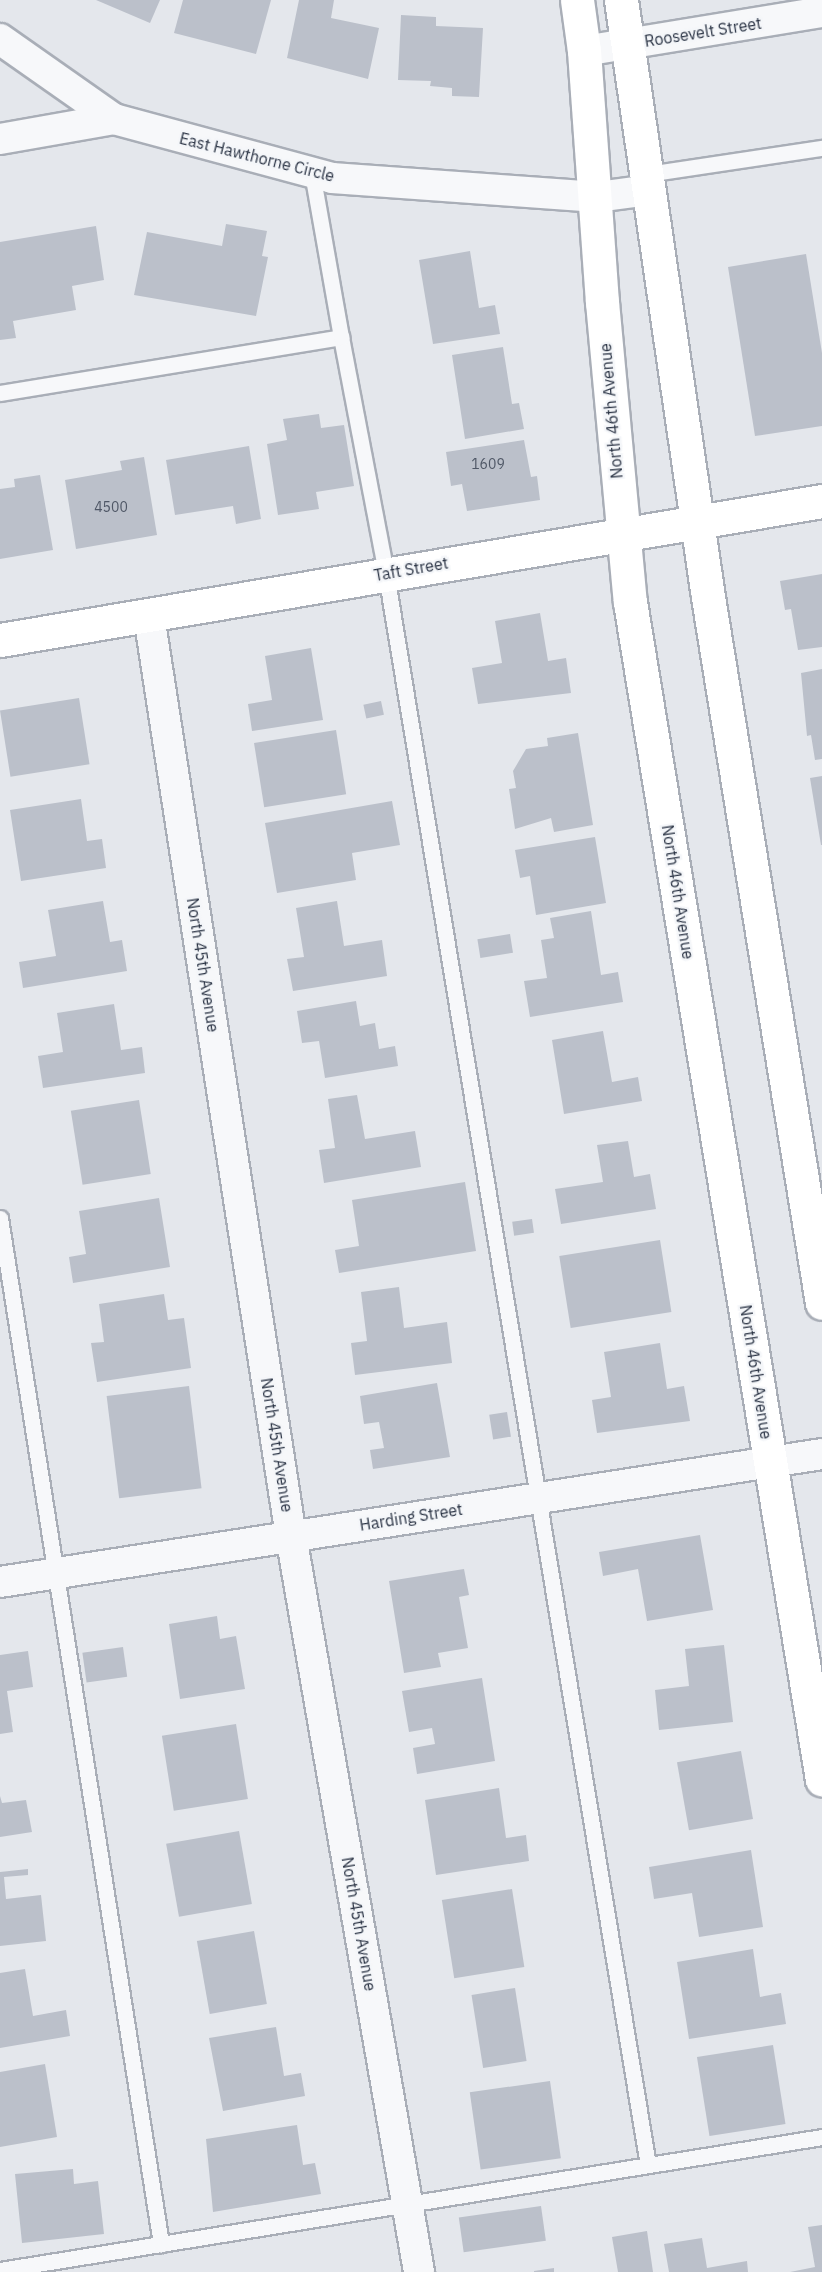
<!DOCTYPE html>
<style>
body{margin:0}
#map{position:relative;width:822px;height:2272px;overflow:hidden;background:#e4e7ec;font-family:"IBM Plex Sans",sans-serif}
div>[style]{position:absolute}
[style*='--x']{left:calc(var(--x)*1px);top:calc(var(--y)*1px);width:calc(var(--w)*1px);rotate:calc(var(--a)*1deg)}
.building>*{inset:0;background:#bbc0ca;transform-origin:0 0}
.roads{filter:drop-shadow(2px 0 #a9aeb7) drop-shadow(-2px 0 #a9aeb7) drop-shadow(0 2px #a9aeb7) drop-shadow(0 -2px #a9aeb7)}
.lane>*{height:15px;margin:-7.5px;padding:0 7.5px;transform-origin:7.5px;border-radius:7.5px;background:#f7f8fa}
.street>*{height:30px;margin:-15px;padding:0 15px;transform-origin:15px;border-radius:15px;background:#f7f8fa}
.secondary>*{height:33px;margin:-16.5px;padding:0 16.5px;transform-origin:16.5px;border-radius:16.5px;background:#fff}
span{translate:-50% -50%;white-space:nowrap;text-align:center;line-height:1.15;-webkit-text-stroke:4.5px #f4f6f9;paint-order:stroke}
.number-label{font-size:14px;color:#4f5766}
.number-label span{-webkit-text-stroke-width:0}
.street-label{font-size:16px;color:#2b3445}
</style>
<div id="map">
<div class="building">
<i style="clip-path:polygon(96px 0,160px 0,150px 23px)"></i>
<i style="clip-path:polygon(183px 0,271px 0,256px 54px,174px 33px)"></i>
<i style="clip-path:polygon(299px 0,334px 0,331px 18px,379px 28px,368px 79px,287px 58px)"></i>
<i style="clip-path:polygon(401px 15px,436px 17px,436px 26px,483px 28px,479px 97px,452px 96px,452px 88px,430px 86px,431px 81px,398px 80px)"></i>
<i style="clip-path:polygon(226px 224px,267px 231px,262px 256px,268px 257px,256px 316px,134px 295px,147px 232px,222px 246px)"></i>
<i style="clip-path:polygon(96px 226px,104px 280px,72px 286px,76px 310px,13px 321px,16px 338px,0 340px,0 242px)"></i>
<i style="clip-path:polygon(470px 251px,479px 308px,495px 305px,500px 334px,433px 344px,419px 260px)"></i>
<i style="clip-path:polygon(806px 254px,822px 353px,822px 426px,755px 436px,728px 267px)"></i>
<i style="clip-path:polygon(503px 347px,512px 404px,519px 403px,524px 429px,465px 439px,452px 355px)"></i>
<i style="clip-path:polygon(319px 414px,321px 428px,344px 425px,354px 486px,316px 492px,319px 509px,278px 515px,267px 444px,287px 440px,283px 419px)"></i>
<i style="clip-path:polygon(524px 440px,531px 477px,537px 476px,540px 500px,467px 511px,462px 484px,451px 486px,446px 452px)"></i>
<i style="clip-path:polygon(249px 446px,261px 519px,236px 524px,233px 506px,175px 515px,166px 460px)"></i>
<i style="clip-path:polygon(144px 457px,157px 535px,76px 549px,65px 480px,122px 470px,120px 461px)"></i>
<i style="clip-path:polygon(40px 475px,53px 550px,0 559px,0 489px,15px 487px,14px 479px)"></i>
<i style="clip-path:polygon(822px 574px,822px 647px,798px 650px,791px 609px,785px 610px,780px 581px)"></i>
<i style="clip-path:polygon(540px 613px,548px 661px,566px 658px,571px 693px,478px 704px,472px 668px,502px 663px,495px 621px)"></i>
<i style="clip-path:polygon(311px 648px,323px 720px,252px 731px,248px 704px,272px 700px,265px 656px)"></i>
<i style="clip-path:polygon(822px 669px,822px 759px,815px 760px,811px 735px,807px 736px,801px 673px)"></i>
<i style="left:79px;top:698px;width:67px;height:80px;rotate:81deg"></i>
<i style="left:381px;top:701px;width:14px;height:18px;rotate:78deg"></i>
<i style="left:336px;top:730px;width:65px;height:83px;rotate:81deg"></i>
<i style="clip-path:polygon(578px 733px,593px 825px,554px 832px,551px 818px,515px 829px,509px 789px,516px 788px,513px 771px,526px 749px,548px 746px,547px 738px)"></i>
<i style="clip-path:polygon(822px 776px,822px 845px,821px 845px,810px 778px)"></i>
<i style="clip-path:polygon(81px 799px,87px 841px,102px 839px,106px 868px,21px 881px,10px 810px)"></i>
<i style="clip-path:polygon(392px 801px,400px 845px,352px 853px,356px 880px,277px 893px,265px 823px)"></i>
<i style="clip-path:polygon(595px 837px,606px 903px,536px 915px,530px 876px,520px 878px,515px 850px)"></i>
<i style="clip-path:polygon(103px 901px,110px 942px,122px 940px,127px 971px,23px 988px,19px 962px,56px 956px,48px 910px)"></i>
<i style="clip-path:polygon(337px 901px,344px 946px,382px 940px,387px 976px,293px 991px,287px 959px,304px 957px,296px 908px)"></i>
<i style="clip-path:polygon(591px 911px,601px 975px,618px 972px,623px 1002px,530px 1017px,524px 981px,547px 978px,541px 940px,554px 938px,550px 918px)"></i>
<i style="left:510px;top:934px;width:19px;height:33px;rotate:81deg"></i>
<i style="clip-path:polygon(356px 1001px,360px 1026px,375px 1023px,379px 1049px,395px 1046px,398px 1066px,325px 1078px,319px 1041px,302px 1043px,297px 1011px)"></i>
<i style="clip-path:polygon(114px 1004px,121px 1050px,142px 1047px,145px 1073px,43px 1088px,38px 1056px,63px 1052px,57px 1013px)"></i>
<i style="clip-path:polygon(603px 1031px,612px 1082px,638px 1077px,642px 1101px,564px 1114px,552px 1040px)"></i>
<i style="clip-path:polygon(357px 1095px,365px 1139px,415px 1131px,421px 1167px,324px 1183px,319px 1150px,335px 1148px,328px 1099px)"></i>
<i style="left:139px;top:1100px;width:75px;height:69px;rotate:81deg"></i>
<i style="clip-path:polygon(628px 1141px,634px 1177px,650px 1174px,656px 1209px,561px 1224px,555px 1189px,603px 1182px,597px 1145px)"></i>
<i style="clip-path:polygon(465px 1182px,476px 1251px,339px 1273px,335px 1250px,359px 1246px,352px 1200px)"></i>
<i style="clip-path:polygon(159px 1198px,170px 1267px,73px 1283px,69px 1257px,86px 1254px,79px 1211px)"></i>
<i style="left:532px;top:1219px;width:14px;height:20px;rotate:82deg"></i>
<i style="left:660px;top:1240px;width:73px;height:102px;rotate:81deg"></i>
<i style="clip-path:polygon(399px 1287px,404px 1328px,447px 1322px,452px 1363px,355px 1375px,351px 1343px,367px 1341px,361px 1292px)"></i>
<i style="clip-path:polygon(164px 1294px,168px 1320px,184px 1318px,191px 1368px,97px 1382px,91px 1343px,104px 1342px,99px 1304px)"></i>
<i style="clip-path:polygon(660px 1343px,667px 1389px,684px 1386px,690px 1421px,597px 1433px,592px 1400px,611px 1397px,604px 1352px)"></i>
<i style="clip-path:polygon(437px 1383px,450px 1457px,373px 1469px,370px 1450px,384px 1448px,379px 1422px,364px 1424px,360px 1396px)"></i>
<i style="left:189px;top:1386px;width:103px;height:83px;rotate:83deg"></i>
<i style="left:507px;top:1412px;width:25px;height:18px;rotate:81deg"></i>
<i style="clip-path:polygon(700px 1535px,713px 1610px,647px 1621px,638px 1569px,603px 1576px,599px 1552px)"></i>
<i style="clip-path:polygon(464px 1569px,469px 1595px,459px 1597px,468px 1648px,438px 1653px,441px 1667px,404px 1673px,389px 1581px)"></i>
<i style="clip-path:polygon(217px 1616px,220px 1639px,236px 1636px,245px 1689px,180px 1699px,169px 1624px)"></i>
<i style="clip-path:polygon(724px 1645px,733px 1722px,659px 1730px,655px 1690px,689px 1686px,685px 1649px)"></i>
<i style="left:123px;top:1647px;width:30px;height:41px;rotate:82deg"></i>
<i style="clip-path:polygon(28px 1651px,33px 1687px,7px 1691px,13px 1732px,0 1734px,0 1655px)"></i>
<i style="clip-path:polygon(482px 1678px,495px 1761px,417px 1774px,413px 1748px,435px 1744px,432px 1728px,409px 1732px,402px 1691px)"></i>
<i style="left:236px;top:1724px;width:76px;height:75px;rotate:81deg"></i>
<i style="left:741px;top:1751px;width:69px;height:65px;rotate:80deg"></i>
<i style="clip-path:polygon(499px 1788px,506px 1838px,526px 1835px,529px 1861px,436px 1875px,425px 1800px)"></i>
<i style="clip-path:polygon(0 1796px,2px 1803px,26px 1800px,32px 1832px,0 1837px)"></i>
<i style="left:239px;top:1831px;width:74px;height:74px;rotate:80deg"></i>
<i style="clip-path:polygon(751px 1850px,763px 1927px,699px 1937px,692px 1893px,654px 1899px,649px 1867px)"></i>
<i style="clip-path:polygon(28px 1869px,28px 1875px,4px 1877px,6px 1899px,41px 1895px,46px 1941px,0 1946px,0 1872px)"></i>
<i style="left:512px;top:1889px;width:79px;height:71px;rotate:81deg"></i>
<i style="left:254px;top:1931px;width:74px;height:58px;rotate:80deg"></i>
<i style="clip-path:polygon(753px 1949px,760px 1997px,781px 1993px,786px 2024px,689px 2039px,677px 1962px)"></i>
<i style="clip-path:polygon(25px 1969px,33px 2016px,66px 2010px,70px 2036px,0 2048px,0 1973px)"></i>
<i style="left:515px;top:1988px;width:74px;height:44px;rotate:81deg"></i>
<i style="clip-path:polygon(276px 2027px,284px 2076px,301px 2073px,305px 2096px,223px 2111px,209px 2038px)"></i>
<i style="left:773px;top:2045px;width:80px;height:77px;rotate:81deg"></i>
<i style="clip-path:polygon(45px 2064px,57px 2137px,0 2147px,0 2072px)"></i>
<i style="left:550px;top:2081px;width:78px;height:81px;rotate:82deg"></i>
<i style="clip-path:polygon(297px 2125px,303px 2165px,315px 2163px,321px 2194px,213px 2212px,206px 2139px)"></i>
<i style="clip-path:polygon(73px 2169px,74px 2184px,98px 2181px,104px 2234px,22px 2243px,15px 2174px)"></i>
<i style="left:541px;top:2206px;width:35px;height:83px;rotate:82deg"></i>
<i style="clip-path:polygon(822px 2225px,822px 2272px,790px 2272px,815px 2267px,808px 2227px)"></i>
<i style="clip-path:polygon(647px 2231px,653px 2272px,618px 2272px,612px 2237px)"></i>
<i style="clip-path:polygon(702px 2238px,707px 2268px,747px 2261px,748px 2272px,669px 2272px,664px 2244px)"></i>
<i style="clip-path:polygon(554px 2268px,554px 2272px,534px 2272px,534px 2271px)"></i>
</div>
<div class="roads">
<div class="lane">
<i style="--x:647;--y:174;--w:177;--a:-8.5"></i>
<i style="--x:341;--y:337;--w:241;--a:79.2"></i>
<i style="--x:386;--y:574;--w:1612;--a:80.65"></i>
<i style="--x:0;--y:393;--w:346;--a:-9.3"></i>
<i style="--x:341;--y:337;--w:167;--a:-100"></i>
<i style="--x:0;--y:1218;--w:1039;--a:81.08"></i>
<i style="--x:0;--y:2270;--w:833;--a:-9.19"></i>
</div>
<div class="street">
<i style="--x:0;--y:39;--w:139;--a:35.1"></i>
<i style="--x:114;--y:119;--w:226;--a:15.1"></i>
<i style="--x:332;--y:178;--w:266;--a:4.1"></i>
<i style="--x:597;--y:197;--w:52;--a:-7.7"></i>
<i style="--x:584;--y:51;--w:241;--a:-9.3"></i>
<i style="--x:0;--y:139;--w:116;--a:-10"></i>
<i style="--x:149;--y:616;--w:931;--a:81.23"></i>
<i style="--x:291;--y:1536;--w:747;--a:80.13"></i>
<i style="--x:0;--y:1582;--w:832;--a:-8.85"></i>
</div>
<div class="secondary">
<i style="--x:577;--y:0;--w:51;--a:82.2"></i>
<i style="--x:584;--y:51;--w:252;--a:85.9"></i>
<i style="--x:602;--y:302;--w:301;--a:84.7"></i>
<i style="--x:630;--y:602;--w:1193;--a:80.74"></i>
<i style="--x:621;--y:0;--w:603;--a:81.71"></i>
<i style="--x:708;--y:597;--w:715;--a:80.83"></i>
<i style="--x:0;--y:640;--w:834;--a:-9.6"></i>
</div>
</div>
<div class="number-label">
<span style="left:488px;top:464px">1609</span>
<span style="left:111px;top:507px">4500</span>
</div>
<div class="street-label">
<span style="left:703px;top:32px;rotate:-9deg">Roosevelt Street</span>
<span style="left:257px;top:157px;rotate:14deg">East Hawthorne Circle</span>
<span style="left:611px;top:411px;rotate:-95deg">North 46th Avenue</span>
<span style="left:411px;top:569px;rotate:-10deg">Taft Street</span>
<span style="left:678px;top:892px;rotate:81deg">North 46th Avenue</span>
<span style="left:203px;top:965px;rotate:81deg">North 45th Avenue</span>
<span style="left:756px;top:1372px;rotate:81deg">North 46th Avenue</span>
<span style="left:277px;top:1445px;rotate:81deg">North 45th Avenue</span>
<span style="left:411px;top:1517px;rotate:-9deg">Harding Street</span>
<span style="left:359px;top:1924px;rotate:80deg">North 45th Avenue</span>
</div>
</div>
